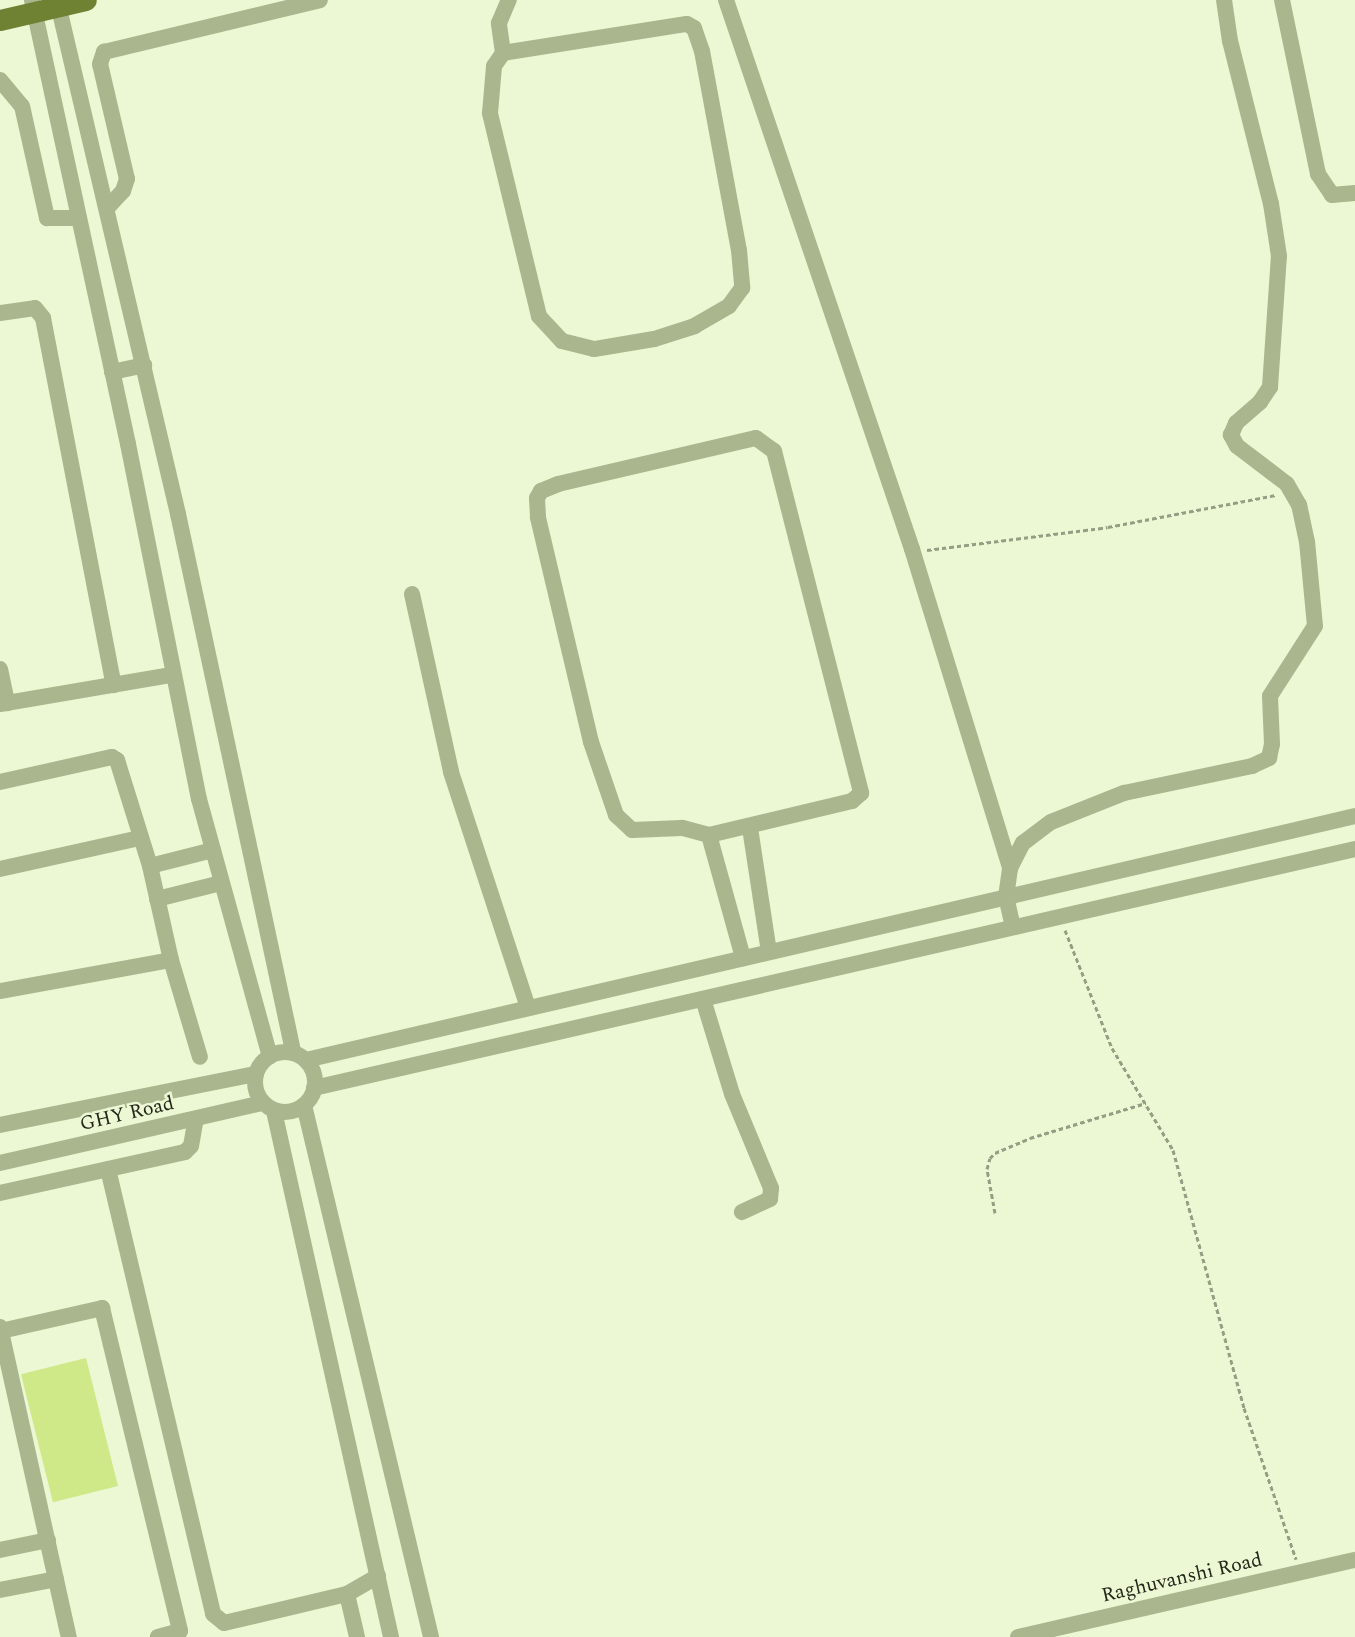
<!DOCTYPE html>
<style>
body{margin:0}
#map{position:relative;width:1355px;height:1637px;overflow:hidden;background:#ecf7d4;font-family:Spectral,serif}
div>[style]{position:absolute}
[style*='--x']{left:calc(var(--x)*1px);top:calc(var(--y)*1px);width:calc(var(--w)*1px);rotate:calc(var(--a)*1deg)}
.building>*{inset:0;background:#cfe988;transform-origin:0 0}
.path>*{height:3px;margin-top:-1.5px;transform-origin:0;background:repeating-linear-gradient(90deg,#959d84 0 4.5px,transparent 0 7.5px)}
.minor>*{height:16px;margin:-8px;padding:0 8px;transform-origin:8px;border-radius:8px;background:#aab68e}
.minor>.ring{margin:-8px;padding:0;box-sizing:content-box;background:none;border:16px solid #aab68e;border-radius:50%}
.major>*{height:21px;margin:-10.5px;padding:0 10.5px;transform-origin:10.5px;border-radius:10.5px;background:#6f8233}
span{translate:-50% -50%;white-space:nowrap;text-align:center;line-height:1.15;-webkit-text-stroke:5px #ecf7d4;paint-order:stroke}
.street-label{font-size:20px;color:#23271a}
</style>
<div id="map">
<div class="building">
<i style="left:86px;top:1358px;width:132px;height:67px;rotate:76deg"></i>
</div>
<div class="path">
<i style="--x:927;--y:550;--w:182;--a:-7.2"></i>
<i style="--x:1108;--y:527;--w:171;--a:-10.8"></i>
<i style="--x:1065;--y:930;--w:127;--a:68.3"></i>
<i style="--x:1112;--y:1048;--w:119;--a:59.1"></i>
<i style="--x:1173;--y:1150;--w:268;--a:74.6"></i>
<i style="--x:1244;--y:1408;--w:160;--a:71"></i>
<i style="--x:995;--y:1213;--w:45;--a:-100.3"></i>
<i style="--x:987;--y:1169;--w:11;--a:-75"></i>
<i style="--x:990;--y:1158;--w:7;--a:-45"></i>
<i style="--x:995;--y:1153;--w:38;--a:-23"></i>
<i style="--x:1030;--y:1138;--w:121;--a:-16.8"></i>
</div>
<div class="minor">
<i style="--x:32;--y:0;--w:454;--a:77.8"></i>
<i style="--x:128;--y:444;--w:362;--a:78.7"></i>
<i style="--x:199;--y:799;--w:267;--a:74.6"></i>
<i style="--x:57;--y:0;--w:528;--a:76.75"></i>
<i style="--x:178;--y:514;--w:549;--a:77.91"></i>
<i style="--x:726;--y:0;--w:580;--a:71.28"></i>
<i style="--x:912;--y:549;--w:334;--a:72.9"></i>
<i style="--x:1282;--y:0;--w:178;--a:78.3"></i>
<i style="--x:1318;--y:174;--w:25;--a:56"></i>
<i style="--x:1332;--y:195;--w:23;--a:-5"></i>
<i style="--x:503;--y:53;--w:186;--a:-9"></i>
<i style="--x:687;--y:24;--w:8;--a:30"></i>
<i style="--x:694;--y:28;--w:24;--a:71"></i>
<i style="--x:702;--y:51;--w:202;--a:79.5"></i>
<i style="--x:739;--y:250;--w:38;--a:85"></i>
<i style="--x:742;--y:288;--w:22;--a:126"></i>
<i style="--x:729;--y:306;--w:39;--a:150"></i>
<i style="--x:695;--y:326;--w:43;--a:162.4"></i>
<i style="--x:654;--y:339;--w:61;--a:170.5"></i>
<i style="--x:594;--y:349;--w:33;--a:-166"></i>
<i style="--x:562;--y:341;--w:34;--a:-133"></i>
<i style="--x:539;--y:316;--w:209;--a:-103.6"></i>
<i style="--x:490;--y:113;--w:47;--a:-85.1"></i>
<i style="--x:494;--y:66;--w:16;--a:-55"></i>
<i style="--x:503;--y:53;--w:30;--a:-98"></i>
<i style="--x:499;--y:23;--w:25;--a:-67"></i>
<i style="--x:0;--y:80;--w:34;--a:50"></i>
<i style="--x:22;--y:106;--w:115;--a:77.4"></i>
<i style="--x:47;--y:218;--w:30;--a:0"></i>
<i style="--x:108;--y:207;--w:22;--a:-47"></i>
<i style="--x:123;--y:191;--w:13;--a:-72"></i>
<i style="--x:127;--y:179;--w:118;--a:-103.2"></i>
<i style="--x:100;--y:64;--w:13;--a:-72"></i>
<i style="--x:104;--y:52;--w:222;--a:-13.5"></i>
<i style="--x:0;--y:313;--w:35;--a:-8"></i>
<i style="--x:35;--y:308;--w:13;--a:51"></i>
<i style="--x:43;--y:318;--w:374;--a:79.1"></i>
<i style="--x:112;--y:372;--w:33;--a:-12"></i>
<i style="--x:756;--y:438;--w:22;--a:36"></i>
<i style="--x:774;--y:451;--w:353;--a:75.7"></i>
<i style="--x:861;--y:793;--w:12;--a:138"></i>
<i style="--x:852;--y:801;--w:147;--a:166.6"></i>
<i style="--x:709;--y:835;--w:28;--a:-165"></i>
<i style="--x:682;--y:828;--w:50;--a:177.7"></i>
<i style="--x:632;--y:830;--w:22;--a:-137"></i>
<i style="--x:616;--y:815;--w:77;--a:-108.9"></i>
<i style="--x:591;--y:742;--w:231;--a:-103.3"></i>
<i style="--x:538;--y:517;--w:19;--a:-93"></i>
<i style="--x:537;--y:498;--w:8;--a:-60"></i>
<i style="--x:541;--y:491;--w:18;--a:-22"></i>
<i style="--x:558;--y:484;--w:203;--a:-13.1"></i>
<i style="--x:412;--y:594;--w:182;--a:77.6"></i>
<i style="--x:451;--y:772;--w:248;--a:71.9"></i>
<i style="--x:0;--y:669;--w:35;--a:78"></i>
<i style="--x:0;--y:704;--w:174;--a:-9.6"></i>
<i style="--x:0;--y:782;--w:115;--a:-12.6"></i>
<i style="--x:112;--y:757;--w:6;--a:31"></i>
<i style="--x:117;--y:760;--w:111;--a:72.7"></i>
<i style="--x:150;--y:866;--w:96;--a:77.4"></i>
<i style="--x:171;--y:960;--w:174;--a:169.7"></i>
<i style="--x:750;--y:828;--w:125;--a:81.3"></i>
<i style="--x:709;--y:835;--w:128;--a:74.5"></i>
<i style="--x:150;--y:866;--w:65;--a:-14.3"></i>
<i style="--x:0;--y:869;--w:143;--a:-12.5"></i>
<i style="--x:157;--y:899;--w:66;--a:-14"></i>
<i style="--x:1013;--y:927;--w:31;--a:-103"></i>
<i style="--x:1006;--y:897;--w:29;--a:-82"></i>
<i style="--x:1010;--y:868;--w:28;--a:-63"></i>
<i style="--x:1023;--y:843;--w:35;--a:-37"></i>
<i style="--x:1051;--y:822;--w:79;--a:-21.7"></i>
<i style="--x:1124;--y:793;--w:131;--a:-11.9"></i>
<i style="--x:1252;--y:766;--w:19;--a:-25"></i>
<i style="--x:1269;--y:758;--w:14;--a:-78"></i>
<i style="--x:1272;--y:744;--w:48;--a:-92.4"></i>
<i style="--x:1270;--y:696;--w:83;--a:-57.3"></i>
<i style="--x:1315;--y:626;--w:84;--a:-95.4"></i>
<i style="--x:1307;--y:542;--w:38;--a:-102"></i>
<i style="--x:1299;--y:505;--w:24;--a:-120"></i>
<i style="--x:1287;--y:484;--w:63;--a:-142.8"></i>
<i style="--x:1237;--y:446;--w:13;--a:-119"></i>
<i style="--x:1231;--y:435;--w:13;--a:-67"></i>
<i style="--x:1236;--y:423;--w:32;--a:-41"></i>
<i style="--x:1260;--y:402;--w:18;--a:-56"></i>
<i style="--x:1270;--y:387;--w:131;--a:-86.1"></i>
<i style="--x:1279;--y:256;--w:53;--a:-98.7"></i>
<i style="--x:1271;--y:204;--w:168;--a:-104.1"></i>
<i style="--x:1230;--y:41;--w:41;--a:-98.3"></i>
<i style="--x:171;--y:960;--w:101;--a:73.4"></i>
<i style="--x:703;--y:999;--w:99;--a:73"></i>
<i style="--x:732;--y:1094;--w:102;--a:67.5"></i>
<i style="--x:771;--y:1188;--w:11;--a:95"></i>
<i style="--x:770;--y:1199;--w:31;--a:155"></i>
<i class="ring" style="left:255px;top:1052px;width:44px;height:44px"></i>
<i style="--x:306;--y:1060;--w:1077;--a:-13.09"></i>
<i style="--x:314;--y:1088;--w:1068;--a:-12.93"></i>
<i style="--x:304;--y:1105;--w:547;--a:76.57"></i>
<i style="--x:274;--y:1111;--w:539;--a:77.46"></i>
<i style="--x:0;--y:1125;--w:261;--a:-11.3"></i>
<i style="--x:0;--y:1163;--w:269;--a:-12.9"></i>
<i style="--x:108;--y:1169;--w:457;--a:76.7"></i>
<i style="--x:213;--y:1614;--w:14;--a:39"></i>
<i style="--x:224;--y:1623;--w:126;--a:-13.3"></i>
<i style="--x:347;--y:1594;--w:36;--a:-30"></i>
<i style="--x:0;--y:1193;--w:189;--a:-12.5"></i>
<i style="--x:185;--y:1152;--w:8;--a:-45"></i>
<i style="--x:191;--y:1146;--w:27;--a:-80"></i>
<i style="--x:0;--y:1327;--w:318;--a:77.5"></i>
<i style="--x:1;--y:1331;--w:104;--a:-12.8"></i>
<i style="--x:102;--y:1308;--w:332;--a:76.4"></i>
<i style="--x:180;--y:1631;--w:23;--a:165"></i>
<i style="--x:0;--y:1550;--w:49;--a:-11.8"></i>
<i style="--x:0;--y:1590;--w:57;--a:-11.1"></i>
<i style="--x:347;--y:1594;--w:44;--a:76.9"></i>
<i style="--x:1018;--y:1637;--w:346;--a:-12.9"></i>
</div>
<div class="major">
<i style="--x:0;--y:20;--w:88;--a:-13.1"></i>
</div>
<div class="street-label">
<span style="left:127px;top:1114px;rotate:-13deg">GHY Road</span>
<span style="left:1182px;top:1578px;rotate:-13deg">Raghuvanshi Road</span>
</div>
</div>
